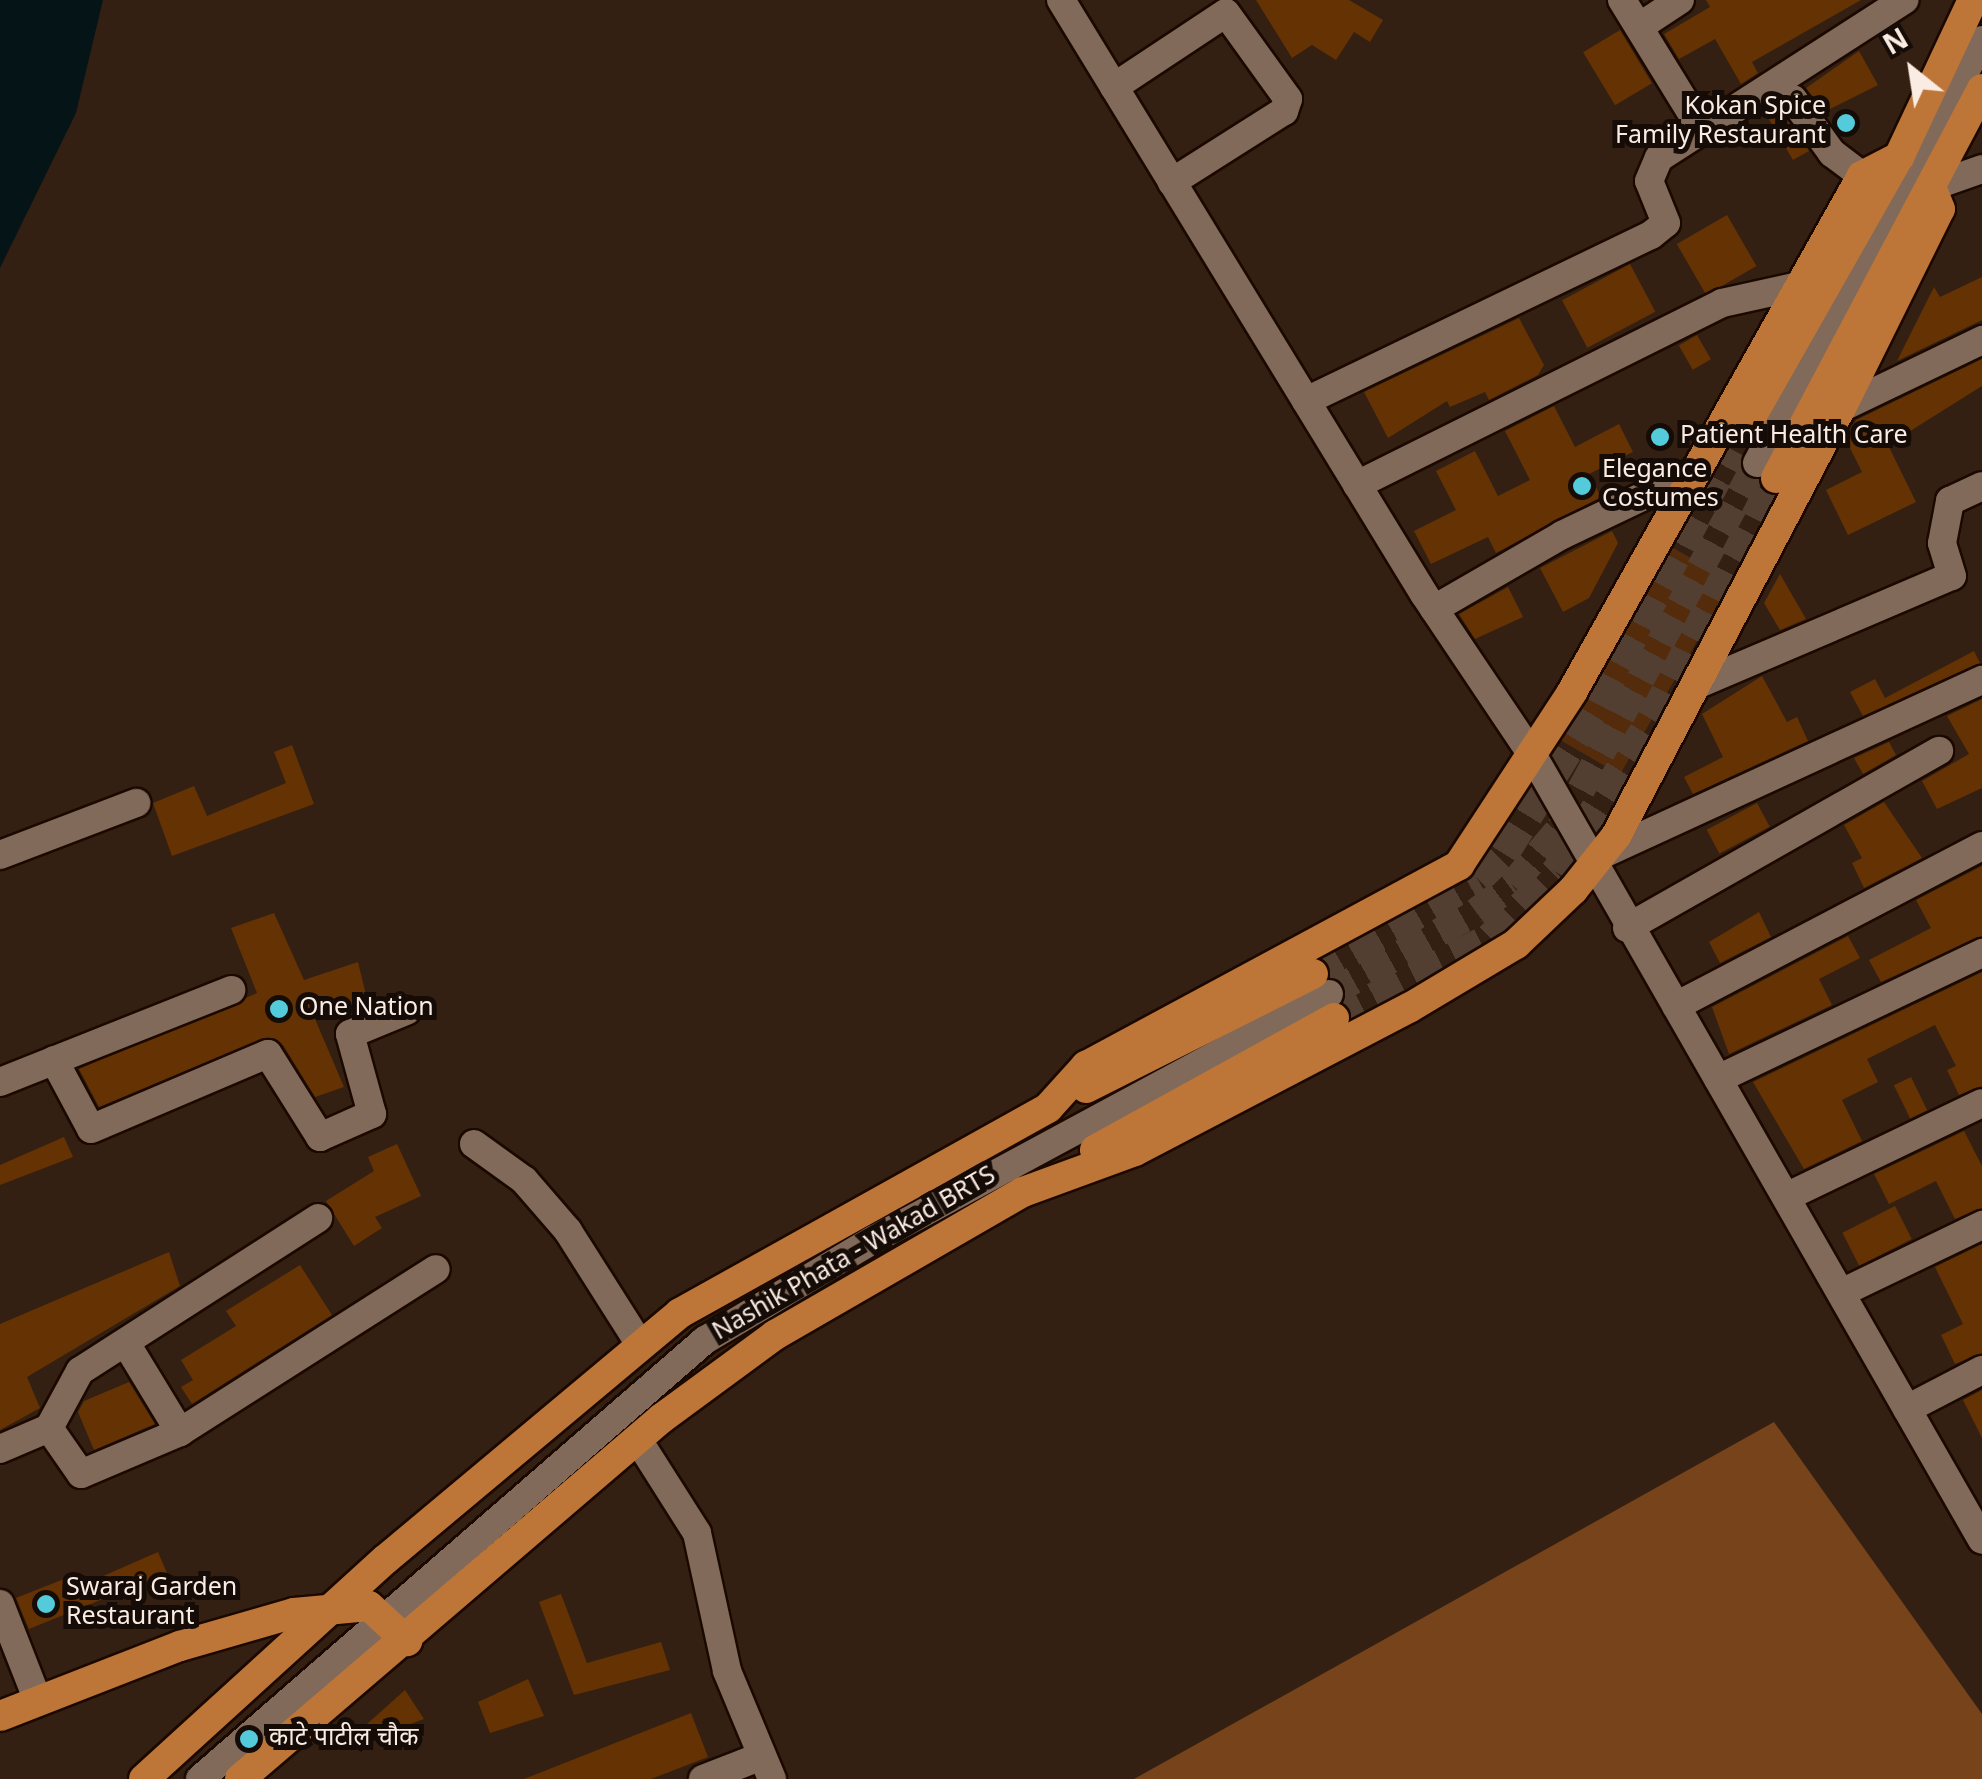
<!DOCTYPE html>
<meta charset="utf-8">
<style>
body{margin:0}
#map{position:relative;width:1982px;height:1779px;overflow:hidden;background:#342012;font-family:Georgia,"Noto Sans Devanagari",serif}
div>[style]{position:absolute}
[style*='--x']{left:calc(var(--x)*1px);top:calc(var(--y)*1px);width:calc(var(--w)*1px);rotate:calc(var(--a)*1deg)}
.green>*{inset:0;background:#542c0b;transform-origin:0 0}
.forest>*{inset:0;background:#77431a}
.water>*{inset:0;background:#051417}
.building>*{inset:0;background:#643203;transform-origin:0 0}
.minor-tunnel>*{height:28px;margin-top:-14px;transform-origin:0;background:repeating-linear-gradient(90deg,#523f31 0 28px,transparent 0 42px)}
.major-tunnel>*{height:30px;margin-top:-15px;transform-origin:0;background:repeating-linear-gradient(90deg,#523f31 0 30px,transparent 0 45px)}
.roads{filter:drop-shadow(2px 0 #1b0900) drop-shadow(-2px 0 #1b0900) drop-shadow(0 2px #1b0900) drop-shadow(0 -2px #1b0900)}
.minor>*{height:28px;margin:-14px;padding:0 14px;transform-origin:14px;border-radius:14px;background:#826a5a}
.major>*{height:30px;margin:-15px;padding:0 15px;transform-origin:15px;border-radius:15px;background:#be7638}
.dots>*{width:28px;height:28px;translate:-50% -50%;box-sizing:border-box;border:5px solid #150c07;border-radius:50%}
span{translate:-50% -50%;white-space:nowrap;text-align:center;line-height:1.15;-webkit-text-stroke:10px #150c07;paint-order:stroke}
.poi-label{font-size:25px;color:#fbece3}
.right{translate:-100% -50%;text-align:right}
.left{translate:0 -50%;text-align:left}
.street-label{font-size:25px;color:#fbece3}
.north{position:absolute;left:1862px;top:20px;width:100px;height:100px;-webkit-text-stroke:8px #150c07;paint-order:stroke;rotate:330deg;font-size:28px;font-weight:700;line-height:40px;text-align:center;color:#fbece3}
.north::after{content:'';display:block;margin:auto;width:35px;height:45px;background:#fbece3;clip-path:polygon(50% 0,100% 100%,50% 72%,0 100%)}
</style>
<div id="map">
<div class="green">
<i style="left:1663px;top:542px;width:79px;height:223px;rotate:30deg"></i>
</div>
<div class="forest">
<i style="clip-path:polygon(1774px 1422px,1982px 1714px,1982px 1779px,1134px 1779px)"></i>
</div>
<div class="water">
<i style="clip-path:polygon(0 0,103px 0,76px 113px,0 268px)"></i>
</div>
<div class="building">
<i style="clip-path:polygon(1256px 0,1349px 0,1383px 20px,1370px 42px,1354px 32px,1336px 60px,1312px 45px,1292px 58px)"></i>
<i style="clip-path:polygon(1706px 0,1861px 0,1752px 62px,1758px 73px,1741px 84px,1715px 39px,1679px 59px,1664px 34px,1710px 7px)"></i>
<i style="left:1620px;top:30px;width:62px;height:43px;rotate:59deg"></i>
<i style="clip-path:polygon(1859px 51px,1878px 85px,1824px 112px,1806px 88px)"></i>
<i style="clip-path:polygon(1776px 103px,1809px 151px,1793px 160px,1764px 111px)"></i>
<i style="left:1727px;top:215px;width:59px;height:58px;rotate:60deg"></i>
<i style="left:1630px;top:264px;width:54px;height:77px;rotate:62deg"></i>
<i style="clip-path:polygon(1982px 277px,1982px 320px,1897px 361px,1934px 287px,1940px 297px)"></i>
<i style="clip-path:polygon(1519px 318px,1544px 365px,1538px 375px,1489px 400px,1485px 392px,1450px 407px,1447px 401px,1388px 438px,1364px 392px)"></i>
<i style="left:1697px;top:335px;width:28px;height:21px;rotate:60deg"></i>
<i style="clip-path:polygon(1982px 359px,1982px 386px,1888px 445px,1916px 502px,1848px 535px,1826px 490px,1862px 472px,1847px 442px,1856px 420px)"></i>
<i style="clip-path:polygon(1554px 406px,1575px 447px,1619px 424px,1633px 452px,1589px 474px,1601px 497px,1496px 553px,1488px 537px,1431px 564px,1414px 531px,1456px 510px,1436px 471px,1475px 451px,1498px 496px,1530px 480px,1505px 431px)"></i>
<i style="clip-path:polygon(1612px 531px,1618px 543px,1589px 598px,1563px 612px,1540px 568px)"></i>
<i style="clip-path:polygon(1780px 574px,1806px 619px,1780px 630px,1764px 603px)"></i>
<i style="clip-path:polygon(1508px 587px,1523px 617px,1475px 639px,1459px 614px)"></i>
<i style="clip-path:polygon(1974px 651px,1980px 663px,1863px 716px,1850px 692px,1875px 679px,1885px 698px)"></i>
<i style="clip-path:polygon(1762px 676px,1787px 722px,1797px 717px,1808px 741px,1693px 794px,1684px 777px,1723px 757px,1702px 714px)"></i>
<i style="clip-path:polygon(1982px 699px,1982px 788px,1937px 809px,1922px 781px,1969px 754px,1947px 716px)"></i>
<i style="clip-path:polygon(1889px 742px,1896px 755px,1863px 774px,1854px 758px)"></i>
<i style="clip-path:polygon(292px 745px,314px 804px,172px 856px,153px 803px,194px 786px,207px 816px,286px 783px,274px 752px)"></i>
<i style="clip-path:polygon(1884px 802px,1922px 858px,1864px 888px,1852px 863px,1862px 858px,1844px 825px)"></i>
<i style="left:1757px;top:803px;width:27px;height:57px;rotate:62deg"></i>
<i style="clip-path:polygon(1982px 866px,1982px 936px,1881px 982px,1869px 960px,1931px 928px,1916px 900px)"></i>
<i style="clip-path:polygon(1759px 912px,1771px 937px,1720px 963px,1709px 942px)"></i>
<i style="clip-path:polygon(274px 913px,304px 980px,358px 962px,367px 999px,315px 1019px,344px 1087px,315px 1097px,283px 1045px,268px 1037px,99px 1107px,79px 1069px,257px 993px,231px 928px)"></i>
<i style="clip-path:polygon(1848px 936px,1860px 958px,1819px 979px,1832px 1005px,1729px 1054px,1712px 1007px)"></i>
<i style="clip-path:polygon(1982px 972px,1982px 1086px,1959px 1095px,1947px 1070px,1956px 1066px,1935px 1025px,1867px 1059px,1878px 1082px,1842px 1100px,1862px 1141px,1804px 1169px,1753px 1082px)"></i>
<i style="left:1911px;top:1077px;width:37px;height:19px;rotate:64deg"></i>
<i style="clip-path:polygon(1964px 1131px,1982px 1166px,1982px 1208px,1955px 1219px,1936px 1181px,1889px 1204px,1874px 1174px)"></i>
<i style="clip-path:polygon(64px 1137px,73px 1157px,0 1185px,0 1165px)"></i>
<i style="clip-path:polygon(397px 1144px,421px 1196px,375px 1217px,382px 1228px,354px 1246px,326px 1201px,374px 1171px,368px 1157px)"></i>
<i style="left:1895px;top:1206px;width:37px;height:59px;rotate:63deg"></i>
<i style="clip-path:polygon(1982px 1244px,1982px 1353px,1955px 1364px,1941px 1335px,1963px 1324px,1935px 1267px)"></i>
<i style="clip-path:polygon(169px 1252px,180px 1286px,27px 1377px,40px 1408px,0 1430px,0 1324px)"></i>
<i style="clip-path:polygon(300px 1265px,332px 1315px,192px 1404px,181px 1387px,193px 1380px,181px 1360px,236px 1326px,226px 1311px)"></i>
<i style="clip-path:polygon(129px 1382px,155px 1424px,94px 1450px,78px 1412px,84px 1401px)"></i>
<i style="clip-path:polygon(1982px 1390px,1982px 1438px,1963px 1400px)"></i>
<i style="clip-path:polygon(158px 1552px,167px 1573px,29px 1629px,16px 1598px,64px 1579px,69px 1591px)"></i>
<i style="clip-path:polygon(561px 1594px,587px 1663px,661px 1642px,670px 1670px,574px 1695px,539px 1602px)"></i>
<i style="clip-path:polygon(528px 1679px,544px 1716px,490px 1733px,478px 1702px)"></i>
<i style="clip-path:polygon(405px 1690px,424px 1719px,372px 1738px,367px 1724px)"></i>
<i style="clip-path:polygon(691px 1713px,708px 1757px,651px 1779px,524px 1779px)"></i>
</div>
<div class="minor-tunnel">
<i style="--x:1329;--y:994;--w:168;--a:-29.2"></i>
<i style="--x:1476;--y:912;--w:45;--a:-36.9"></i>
<i style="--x:1512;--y:885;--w:76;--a:-49.8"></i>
<i style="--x:1561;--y:827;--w:413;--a:-61.7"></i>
</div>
<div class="major-tunnel">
<i style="--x:1313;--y:974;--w:190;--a:-29.9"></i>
<i style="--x:1478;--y:879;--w:36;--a:-44"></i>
<i style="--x:1504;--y:854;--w:176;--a:-58.2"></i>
<i style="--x:1597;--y:704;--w:288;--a:-62"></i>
<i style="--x:1334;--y:1018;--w:175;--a:-27.1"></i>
<i style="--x:1490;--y:938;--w:93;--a:-45"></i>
<i style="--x:1556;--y:872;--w:181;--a:-57.9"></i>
<i style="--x:1652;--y:719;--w:271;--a:-62.8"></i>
</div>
<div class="roads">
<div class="minor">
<i style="--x:1061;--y:0;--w:696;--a:58.57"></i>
<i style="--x:1424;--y:594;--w:195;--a:56.1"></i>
<i style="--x:1533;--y:756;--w:903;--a:60.2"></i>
<i style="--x:1622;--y:0;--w:153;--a:58.4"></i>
<i style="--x:1639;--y:27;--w:49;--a:-33.4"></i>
<i style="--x:1114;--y:87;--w:134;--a:-33.5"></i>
<i style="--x:1226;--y:13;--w:106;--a:54.2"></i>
<i style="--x:1288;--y:99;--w:13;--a:108"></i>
<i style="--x:1284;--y:111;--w:133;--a:147.6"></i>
<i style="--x:1793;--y:99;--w:67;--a:54.2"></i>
<i style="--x:1832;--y:153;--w:38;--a:37"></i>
<i style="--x:1931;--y:187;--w:54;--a:-19.4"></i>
<i style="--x:1306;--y:401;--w:383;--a:-25.7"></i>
<i style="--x:1651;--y:235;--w:19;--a:-39"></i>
<i style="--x:1666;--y:223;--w:45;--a:-112"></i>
<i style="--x:1649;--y:181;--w:25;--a:-67"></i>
<i style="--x:1659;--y:158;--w:292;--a:-32.8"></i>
<i style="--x:1841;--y:408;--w:157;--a:-25.7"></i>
<i style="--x:1757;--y:463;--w:479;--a:-62"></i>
<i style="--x:1357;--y:485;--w:408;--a:-26.5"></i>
<i style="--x:1722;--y:303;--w:79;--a:-12.4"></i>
<i style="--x:1434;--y:609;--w:148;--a:-30"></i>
<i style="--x:1562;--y:535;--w:151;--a:-25.5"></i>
<i style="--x:1696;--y:685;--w:278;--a:-23.1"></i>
<i style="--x:1952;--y:576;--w:34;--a:-107"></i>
<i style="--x:1942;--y:543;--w:43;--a:-79.2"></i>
<i style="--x:1950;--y:501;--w:35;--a:-25"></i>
<i style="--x:0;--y:855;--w:146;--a:-20.9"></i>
<i style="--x:1601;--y:855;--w:419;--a:-24.7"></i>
<i style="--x:1627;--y:928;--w:359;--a:-29.6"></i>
<i style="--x:1676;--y:1006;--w:345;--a:-27.6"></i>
<i style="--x:54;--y:1060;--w:78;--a:61.8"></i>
<i style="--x:91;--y:1129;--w:192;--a:-23"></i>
<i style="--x:268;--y:1054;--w:98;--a:57.9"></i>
<i style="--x:320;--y:1137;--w:57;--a:-23.9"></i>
<i style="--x:372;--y:1114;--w:83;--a:-105.4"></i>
<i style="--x:350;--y:1034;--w:61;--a:-22.3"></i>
<i style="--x:1718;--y:1079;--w:293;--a:-25.5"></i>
<i style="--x:0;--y:1082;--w:249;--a:-21.7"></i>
<i style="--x:474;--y:1144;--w:62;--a:35.8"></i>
<i style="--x:524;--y:1180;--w:67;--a:49.2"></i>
<i style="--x:568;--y:1231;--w:136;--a:57.6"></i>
<i style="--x:1786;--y:1197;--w:217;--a:-25.6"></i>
<i style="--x:1841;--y:1293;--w:157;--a:-25.7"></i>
<i style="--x:127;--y:1345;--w:102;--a:58.7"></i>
<i style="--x:1907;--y:1409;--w:85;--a:-27.5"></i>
<i style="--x:49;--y:1428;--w:56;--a:55.2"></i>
<i style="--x:81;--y:1474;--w:108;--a:-23"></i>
<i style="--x:180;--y:1432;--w:303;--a:-32.5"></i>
<i style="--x:638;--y:1440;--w:110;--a:57.6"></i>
<i style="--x:697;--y:1533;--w:141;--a:77.7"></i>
<i style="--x:727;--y:1671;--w:117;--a:67.4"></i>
<i style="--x:0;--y:1449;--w:53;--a:-23.2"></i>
<i style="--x:49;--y:1428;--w:65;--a:-61.5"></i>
<i style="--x:80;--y:1371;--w:283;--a:-32.7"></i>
<i style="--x:0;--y:1604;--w:104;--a:68.6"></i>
<i style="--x:200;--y:1779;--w:669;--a:-41"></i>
<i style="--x:705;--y:1340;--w:196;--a:-30.8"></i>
<i style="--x:873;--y:1240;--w:518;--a:-28.35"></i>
<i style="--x:703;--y:1779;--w:63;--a:-21.3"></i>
</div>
<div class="major">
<i style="--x:1751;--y:417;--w:299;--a:-60.4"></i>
<i style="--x:1899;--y:157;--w:174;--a:-64.8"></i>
<i style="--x:1776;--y:478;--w:440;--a:-62.1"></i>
<i style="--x:1086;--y:1088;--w:254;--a:-26.7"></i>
<i style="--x:1095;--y:1150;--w:273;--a:-28.9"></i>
<i style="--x:0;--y:1716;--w:193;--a:-21.3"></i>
<i style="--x:180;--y:1646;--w:119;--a:-16.1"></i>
<i style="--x:294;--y:1613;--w:75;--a:-5.3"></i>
<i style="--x:369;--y:1606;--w:52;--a:42.6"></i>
<i style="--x:144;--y:1779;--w:327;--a:-42.3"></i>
<i style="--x:386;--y:1559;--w:383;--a:-39.9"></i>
<i style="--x:680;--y:1313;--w:421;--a:-29.1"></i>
<i style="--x:1048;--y:1108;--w:57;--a:-47.9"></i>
<i style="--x:1086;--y:1066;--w:424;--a:-28.3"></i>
<i style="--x:1459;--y:865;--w:207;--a:-56.8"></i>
<i style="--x:1572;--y:692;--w:592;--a:-60.66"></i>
<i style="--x:1862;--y:176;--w:42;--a:-27.2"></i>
<i style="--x:240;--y:1779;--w:555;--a:-40.55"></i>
<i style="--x:662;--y:1418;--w:140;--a:-36.3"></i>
<i style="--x:775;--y:1335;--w:286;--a:-30"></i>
<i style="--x:1023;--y:1192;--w:119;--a:-20.1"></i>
<i style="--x:1135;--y:1151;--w:309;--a:-27.6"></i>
<i style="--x:1409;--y:1008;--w:125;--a:-30.9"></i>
<i style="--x:1516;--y:944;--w:79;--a:-43.5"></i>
<i style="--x:1573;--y:890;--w:69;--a:-51.5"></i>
<i style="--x:1616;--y:836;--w:484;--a:-62.3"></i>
<i style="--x:1841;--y:408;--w:222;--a:-63.6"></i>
<i style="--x:1940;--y:209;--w:24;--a:-112"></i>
</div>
</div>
<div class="dots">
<i style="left:1846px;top:123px;background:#53cbdb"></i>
<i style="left:1660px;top:437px;background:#53cbdb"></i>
<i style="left:1582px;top:486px;background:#53cbdb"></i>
<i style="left:279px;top:1009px;background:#53cbdb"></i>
<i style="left:46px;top:1604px;background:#53cbdb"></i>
<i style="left:249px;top:1739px;background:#53cbdb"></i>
</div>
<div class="poi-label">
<span class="right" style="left:1826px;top:123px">Kokan Spice<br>Family Restaurant</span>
<span class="left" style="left:1680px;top:437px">Patient Health Care</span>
<span class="left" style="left:1602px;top:486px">Elegance<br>Costumes</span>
<span class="left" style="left:299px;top:1009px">One Nation</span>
<span class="left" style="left:66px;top:1604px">Swaraj Garden<br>Restaurant</span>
<span class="left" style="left:269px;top:1739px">काटे पाटील चौक</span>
</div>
<div class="street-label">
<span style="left:855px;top:1255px;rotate:-30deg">Nashik Phata - Wakad BRTS</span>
</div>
<div class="north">N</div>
</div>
